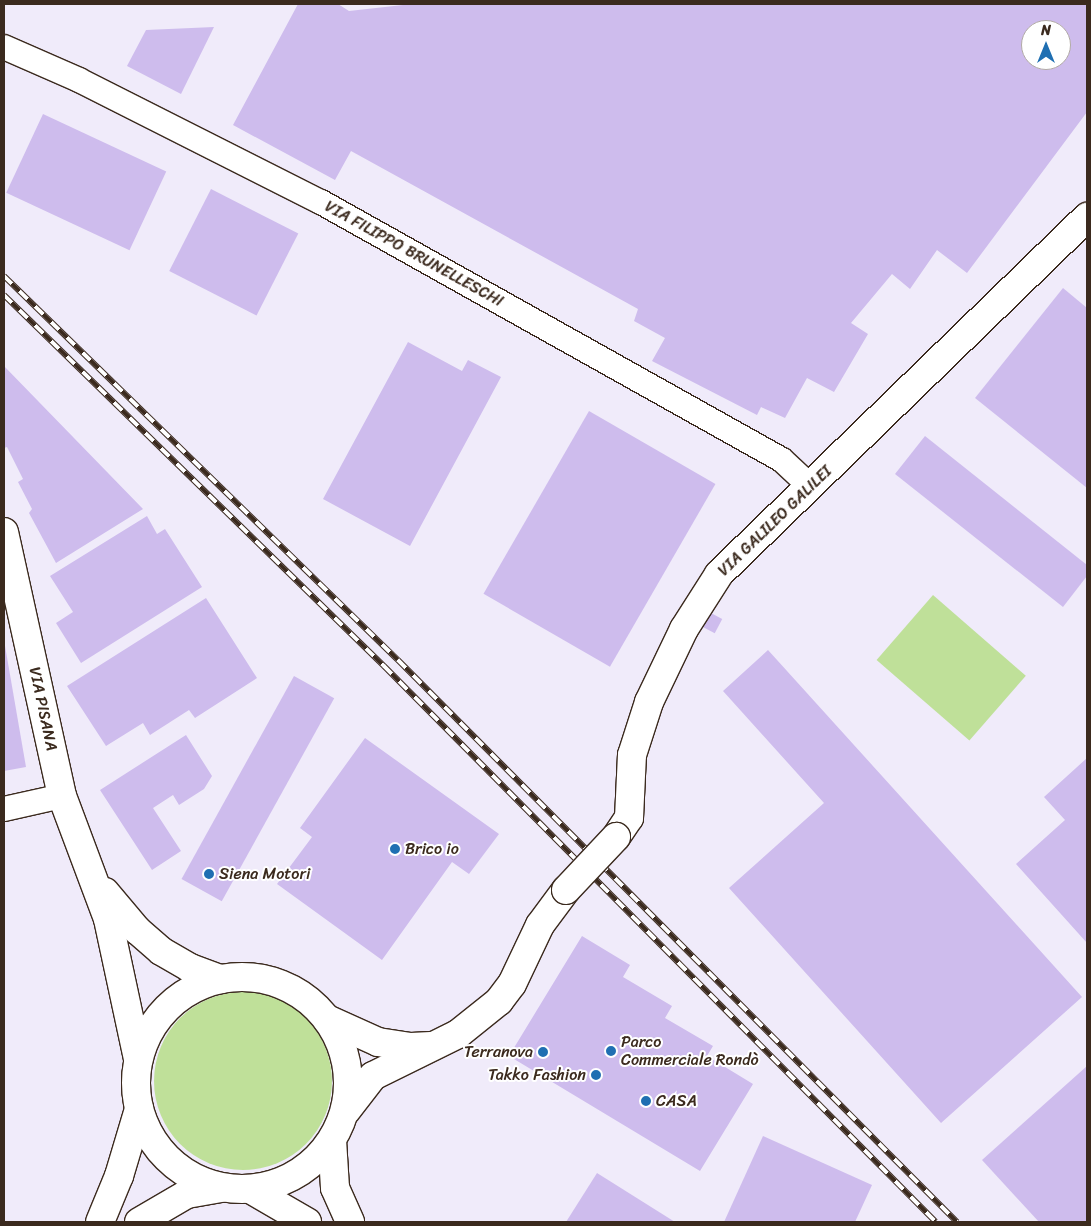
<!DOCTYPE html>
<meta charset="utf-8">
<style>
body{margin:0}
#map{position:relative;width:1091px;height:1226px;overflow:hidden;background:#fff;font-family:Sriracha,sans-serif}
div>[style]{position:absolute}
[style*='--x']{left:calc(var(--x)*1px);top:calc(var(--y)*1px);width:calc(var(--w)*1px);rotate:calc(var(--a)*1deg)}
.built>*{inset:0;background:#f0ebfa}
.green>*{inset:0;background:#bfe099;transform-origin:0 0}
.round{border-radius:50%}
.building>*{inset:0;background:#cebced;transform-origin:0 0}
.roads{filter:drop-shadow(1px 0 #3b2a1e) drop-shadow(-1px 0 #3b2a1e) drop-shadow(0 1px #3b2a1e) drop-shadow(0 -1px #3b2a1e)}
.street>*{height:24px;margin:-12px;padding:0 12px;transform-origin:12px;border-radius:12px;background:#fff}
.secondary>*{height:28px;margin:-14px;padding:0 14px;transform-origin:14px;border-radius:14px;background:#fff}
.secondary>.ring{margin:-14px;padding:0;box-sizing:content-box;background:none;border:28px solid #fff;border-radius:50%}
.rail>*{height:5.5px;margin-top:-2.75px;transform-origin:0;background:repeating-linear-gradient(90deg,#fff 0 11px,#3b2a1e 0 22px);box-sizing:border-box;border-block:1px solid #3b2a1e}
.bridges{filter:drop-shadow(1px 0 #3b2a1e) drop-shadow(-1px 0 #3b2a1e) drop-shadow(0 1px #3b2a1e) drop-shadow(0 -1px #3b2a1e)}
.secondary-bridge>*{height:28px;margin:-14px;padding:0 14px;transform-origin:14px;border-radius:14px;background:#fff}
.dots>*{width:14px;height:14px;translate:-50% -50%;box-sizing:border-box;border:2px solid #fff;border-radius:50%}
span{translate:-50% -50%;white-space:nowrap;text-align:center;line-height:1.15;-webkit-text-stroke:4px #fff;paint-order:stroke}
.street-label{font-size:16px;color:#3b2a1e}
.poi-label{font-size:16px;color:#3b2a1e}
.left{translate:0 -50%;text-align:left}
.right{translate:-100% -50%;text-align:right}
.frame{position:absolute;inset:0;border:5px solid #3b2a1e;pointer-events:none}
.north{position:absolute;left:1021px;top:20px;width:50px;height:50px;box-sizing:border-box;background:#fff;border:1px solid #b1aaa5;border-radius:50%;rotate:0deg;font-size:14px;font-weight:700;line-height:20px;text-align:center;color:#3b2a1e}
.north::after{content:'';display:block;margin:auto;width:18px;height:22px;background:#1f6fb2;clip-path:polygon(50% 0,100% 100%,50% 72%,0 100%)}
</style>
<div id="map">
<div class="built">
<i style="clip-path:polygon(evenodd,4px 4px,1087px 4px,1087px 1222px,4px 1222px,4px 4px,1031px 30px,1061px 30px,1061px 60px,1031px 60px,1031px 30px)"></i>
</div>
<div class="green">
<i style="left:933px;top:595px;width:123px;height:86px;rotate:41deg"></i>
<i class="round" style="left:154px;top:992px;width:178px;height:178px"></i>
</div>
<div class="building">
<i style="clip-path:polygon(evenodd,298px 4px,338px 4px,349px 11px,412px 4px,1087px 4px,1087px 112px,967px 273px,937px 250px,910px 289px,892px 274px,851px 323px,868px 334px,834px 392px,807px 378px,785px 418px,761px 407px,757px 415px,652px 361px,665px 338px,634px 321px,638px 309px,351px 151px,335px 180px,233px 125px,298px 4px,1031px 30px,1061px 30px,1061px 60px,1031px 60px,1031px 30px)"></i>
<i style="clip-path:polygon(214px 27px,181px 94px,127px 66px,146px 30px)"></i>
<i style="left:43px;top:114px;width:136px;height:87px;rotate:25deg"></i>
<i style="left:211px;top:189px;width:98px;height:92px;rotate:27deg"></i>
<i style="clip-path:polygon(1063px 288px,1087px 308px,1087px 488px,975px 398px)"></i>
<i style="clip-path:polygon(408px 342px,462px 371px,468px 360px,501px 377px,410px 546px,323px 499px)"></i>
<i style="clip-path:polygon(4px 366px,143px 509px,56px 563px,29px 513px,32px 509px,18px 482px,23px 479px,7px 447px,4px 448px)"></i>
<i style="left:589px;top:411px;width:146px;height:211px;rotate:30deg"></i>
<i style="clip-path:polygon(925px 436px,1087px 565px,1087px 576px,1063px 607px,895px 474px)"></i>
<i style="clip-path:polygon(147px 516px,157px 534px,165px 529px,202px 587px,81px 663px,56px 623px,73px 612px,50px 576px)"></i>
<i style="clip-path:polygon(206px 598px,257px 678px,195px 718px,189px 710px,150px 735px,143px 723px,106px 746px,67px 686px)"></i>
<i style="left:709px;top:612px;width:15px;height:16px;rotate:28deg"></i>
<i style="clip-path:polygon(4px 640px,26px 767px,4px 771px)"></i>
<i style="clip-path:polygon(768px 650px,1082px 997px,941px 1123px,729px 888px,824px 803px,723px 691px)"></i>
<i style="left:294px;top:676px;width:46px;height:232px;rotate:29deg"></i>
<i style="clip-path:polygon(186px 735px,212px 776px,204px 789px,179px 805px,173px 795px,153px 808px,181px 851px,152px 870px,100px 790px)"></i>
<i style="clip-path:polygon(365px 738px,499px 834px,469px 874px,452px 862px,382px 960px,277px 884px,312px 837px,300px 828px)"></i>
<i style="clip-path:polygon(1087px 758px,1087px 943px,1016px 864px,1065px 820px,1044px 797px)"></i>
<i style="clip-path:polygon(582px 936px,630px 965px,623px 977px,672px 1006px,665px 1018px,713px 1046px,707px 1056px,753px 1084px,700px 1171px,509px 1056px)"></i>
<i style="clip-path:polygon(1087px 1066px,1087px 1222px,1039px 1222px,982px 1160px)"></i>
<i style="clip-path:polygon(763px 1136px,872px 1185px,855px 1222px,724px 1222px)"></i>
<i style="clip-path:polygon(597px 1173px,675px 1222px,566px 1222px)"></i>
</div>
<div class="roads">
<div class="street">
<i style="--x:4;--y:47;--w:82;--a:23.7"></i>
<i style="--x:79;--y:80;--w:271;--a:26.8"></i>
<i style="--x:321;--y:202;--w:528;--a:29.23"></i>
<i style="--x:782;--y:460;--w:38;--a:43"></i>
<i style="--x:4;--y:809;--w:59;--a:-12.6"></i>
</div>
<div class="secondary">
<i style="--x:4;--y:532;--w:270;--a:77.6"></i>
<i style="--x:62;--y:796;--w:131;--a:69.5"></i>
<i style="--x:108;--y:919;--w:143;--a:77.9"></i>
<i style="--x:616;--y:837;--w:23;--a:-56"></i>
<i style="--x:629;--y:818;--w:63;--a:-87.3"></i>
<i style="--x:632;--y:755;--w:56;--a:-72.2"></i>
<i style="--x:649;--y:702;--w:81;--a:-64.4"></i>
<i style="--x:684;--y:629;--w:65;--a:-57.5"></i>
<i style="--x:719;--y:574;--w:513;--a:-44.13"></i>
<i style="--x:105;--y:892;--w:50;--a:49.9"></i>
<i style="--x:137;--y:930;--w:32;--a:41"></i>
<i style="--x:161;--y:951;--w:34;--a:30"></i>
<i style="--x:190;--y:968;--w:33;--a:20"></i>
<i class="ring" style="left:136px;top:977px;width:184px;height:184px"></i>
<i style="--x:327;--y:1019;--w:56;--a:24.3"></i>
<i style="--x:378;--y:1042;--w:33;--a:9"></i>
<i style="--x:411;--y:1047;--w:20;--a:-3"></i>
<i style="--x:346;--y:1111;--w:44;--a:-52.4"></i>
<i style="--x:373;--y:1076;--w:95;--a:-26.3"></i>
<i style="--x:458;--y:1034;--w:53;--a:-38.8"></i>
<i style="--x:499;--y:1001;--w:21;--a:-53"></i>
<i style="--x:512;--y:984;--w:65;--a:-64.6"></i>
<i style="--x:540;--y:925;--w:44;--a:-53.4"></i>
<i style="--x:332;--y:1140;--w:48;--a:86.4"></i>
<i style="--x:335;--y:1188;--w:37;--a:66"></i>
<i style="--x:250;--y:1189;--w:66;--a:30.1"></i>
<i style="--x:100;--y:1222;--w:50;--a:-67.6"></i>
<i style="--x:119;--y:1176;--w:70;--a:-73.4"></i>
<i style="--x:139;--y:1222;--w:56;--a:-30.3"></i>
<i style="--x:187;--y:1194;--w:36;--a:-10"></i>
</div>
</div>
<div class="rail">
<i style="--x:4;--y:276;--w:550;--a:44.26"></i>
<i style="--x:398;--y:660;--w:793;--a:45.15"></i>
<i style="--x:4;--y:295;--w:531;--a:44.31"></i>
<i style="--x:384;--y:666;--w:783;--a:45.21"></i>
</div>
<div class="bridges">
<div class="secondary-bridge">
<i style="--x:566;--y:890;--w:73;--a:-46.7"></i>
</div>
</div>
<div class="dots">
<i style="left:395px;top:849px;background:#1f6fb2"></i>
<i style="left:209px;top:874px;background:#1f6fb2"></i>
<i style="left:611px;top:1051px;background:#1f6fb2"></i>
<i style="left:543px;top:1052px;background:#1f6fb2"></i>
<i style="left:596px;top:1075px;background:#1f6fb2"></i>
<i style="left:646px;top:1101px;background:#1f6fb2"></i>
</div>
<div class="street-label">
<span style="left:414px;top:254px;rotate:29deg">VIA FILIPPO BRUNELLESCHI</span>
<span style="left:775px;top:521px;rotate:-44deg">VIA GALILEO GALILEI</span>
<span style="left:43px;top:709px;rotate:78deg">VIA PISANA</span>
</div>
<div class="poi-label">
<span class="left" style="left:405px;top:849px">Brico io</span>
<span class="left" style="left:219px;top:874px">Siena Motori</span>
<span class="left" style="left:621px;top:1051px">Parco<br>Commerciale Rondò</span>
<span class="right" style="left:533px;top:1052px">Terranova</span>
<span class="right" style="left:586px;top:1075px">Takko Fashion</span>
<span class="left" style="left:656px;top:1101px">CASA</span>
</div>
<div class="frame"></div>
<div class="north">N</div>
</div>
